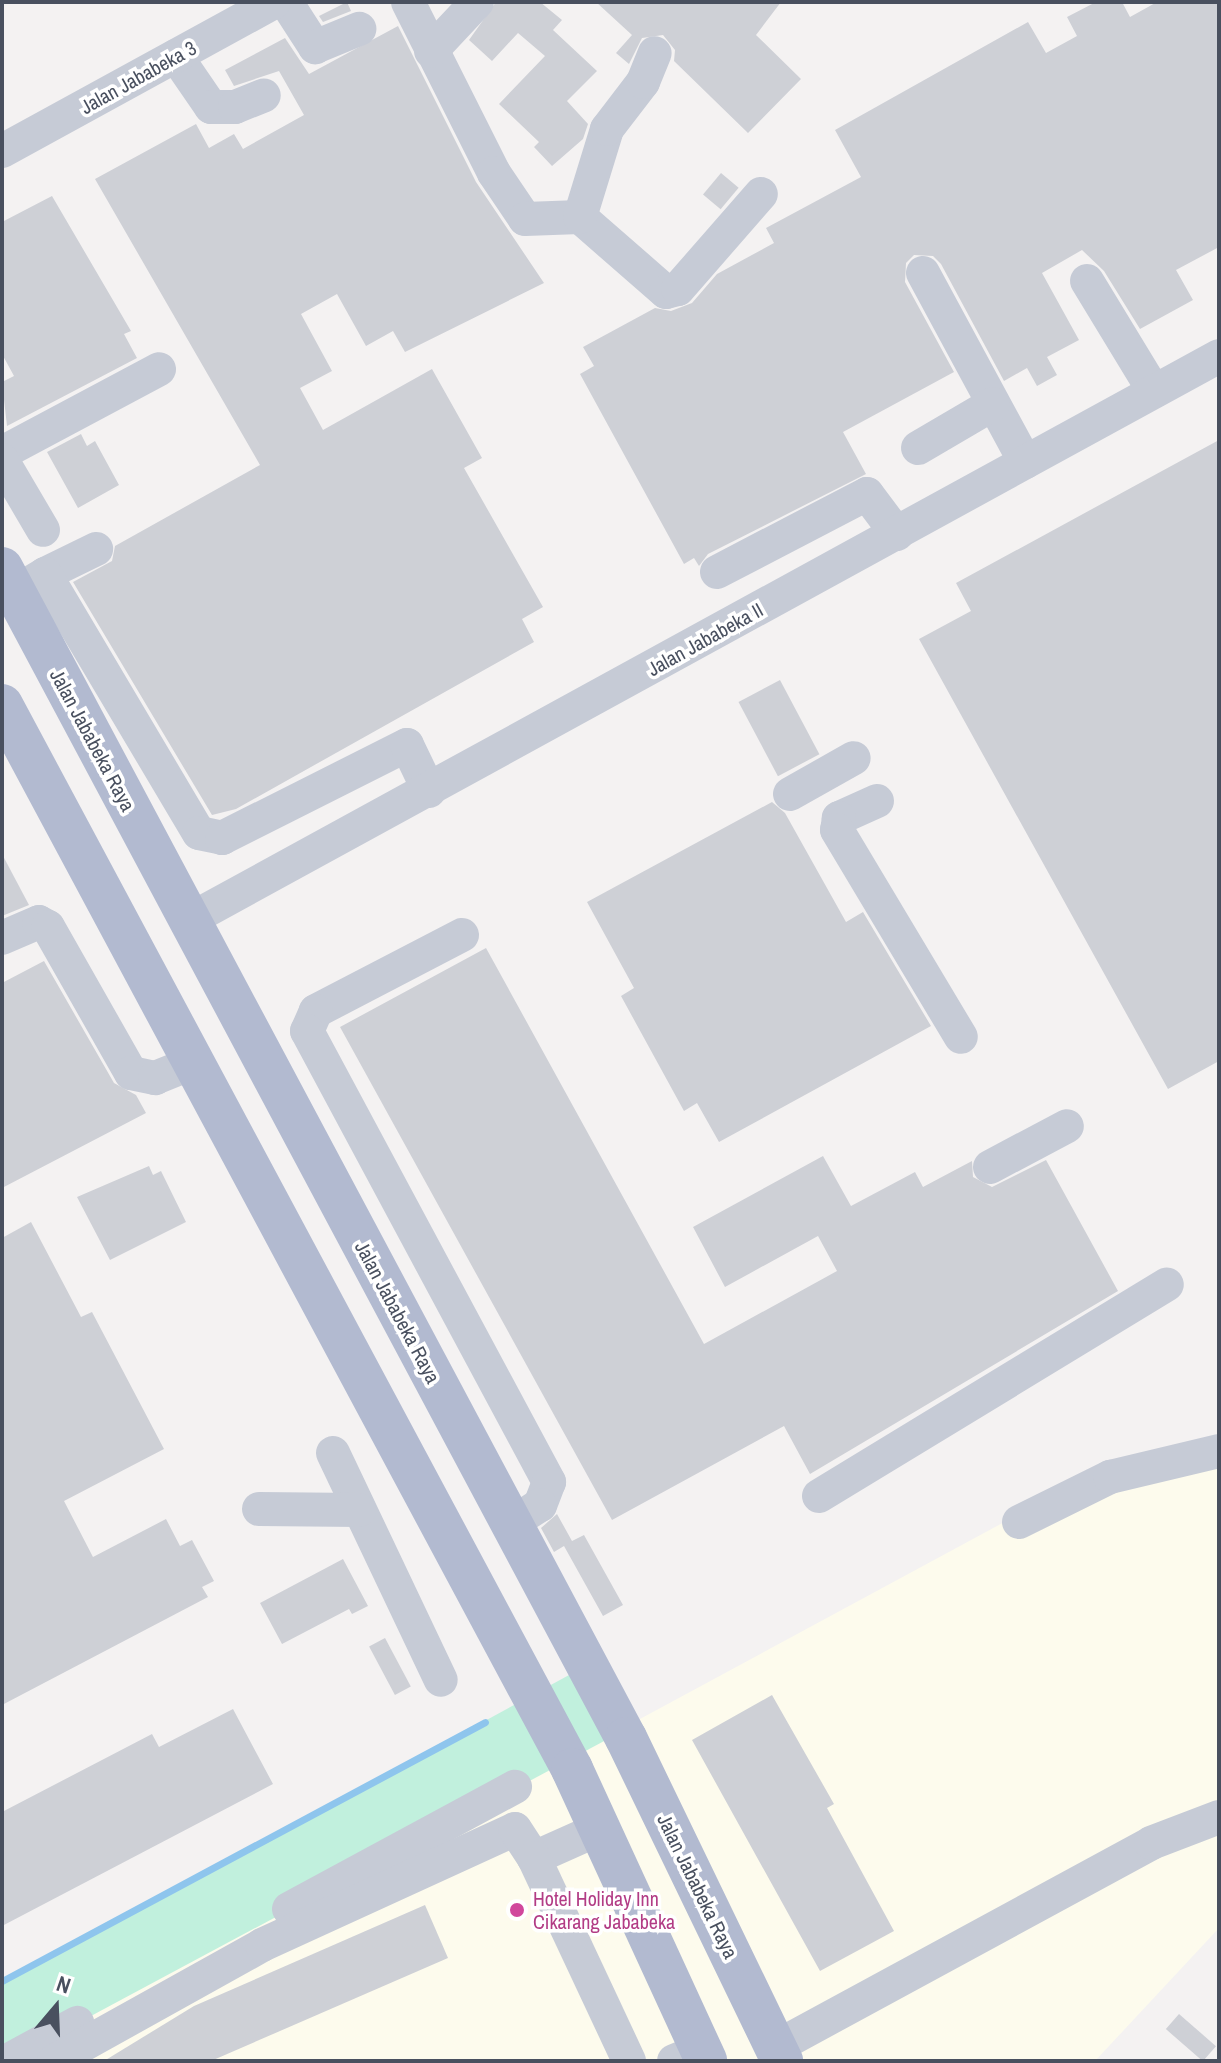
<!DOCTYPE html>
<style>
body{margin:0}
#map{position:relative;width:1221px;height:2063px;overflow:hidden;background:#f4f2f2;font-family:"Archivo Narrow",sans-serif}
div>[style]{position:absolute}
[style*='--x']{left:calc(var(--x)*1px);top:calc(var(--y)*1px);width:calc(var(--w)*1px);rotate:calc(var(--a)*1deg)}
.commercial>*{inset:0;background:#fdfbed}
.green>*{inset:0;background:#c1f0dd}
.stream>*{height:7px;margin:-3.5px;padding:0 3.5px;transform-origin:3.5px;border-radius:3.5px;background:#8ec5ed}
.building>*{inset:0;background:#ced0d6;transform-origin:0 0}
.minor>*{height:34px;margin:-17px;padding:0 17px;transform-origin:17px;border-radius:17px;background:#c6cbd6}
.major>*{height:42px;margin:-21px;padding:0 21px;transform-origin:21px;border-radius:21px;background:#b2bad0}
.dots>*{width:22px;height:22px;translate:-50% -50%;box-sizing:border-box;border:4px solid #fff;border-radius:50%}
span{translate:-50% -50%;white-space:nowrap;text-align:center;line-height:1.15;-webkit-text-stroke:7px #fff;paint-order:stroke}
.street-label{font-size:20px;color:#49505f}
.hotel-label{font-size:20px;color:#b23c85}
.left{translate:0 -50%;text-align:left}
.frame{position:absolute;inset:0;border:4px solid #49505f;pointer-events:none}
.north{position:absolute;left:16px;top:1967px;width:80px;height:80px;-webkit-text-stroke:6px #fff;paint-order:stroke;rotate:19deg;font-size:22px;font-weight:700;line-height:32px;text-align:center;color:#49505f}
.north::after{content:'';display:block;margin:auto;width:28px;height:36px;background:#49505f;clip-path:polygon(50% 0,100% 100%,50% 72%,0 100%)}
</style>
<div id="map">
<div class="commercial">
<i style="clip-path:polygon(1219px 1454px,1219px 1928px,1095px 2061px,7px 2061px,1071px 1486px)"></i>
</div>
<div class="green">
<i style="clip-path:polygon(593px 1662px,634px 1725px,7px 2061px,2px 2057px,2px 1984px)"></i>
</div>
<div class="stream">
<i style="--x:2;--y:1981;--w:548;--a:-28.2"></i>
</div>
<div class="building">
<i style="clip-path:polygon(347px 2px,351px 11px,323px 22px,319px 16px)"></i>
<i style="clip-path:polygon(496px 2px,540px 2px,562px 20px,553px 30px,597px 71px,567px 101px,588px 124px,583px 139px,552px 166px,534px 147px,539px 142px,499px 104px,545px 56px,518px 33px,492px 61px,469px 40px)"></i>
<i style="clip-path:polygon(596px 2px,781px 2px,756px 35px,801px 79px,748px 133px,674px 61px,675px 50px,663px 35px,642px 38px,629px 64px,616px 53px,632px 35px)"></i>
<i style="clip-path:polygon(1096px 2px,1122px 2px,1130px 17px,1157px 2px,1219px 2px,1219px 247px,1176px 270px,1193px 300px,1140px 329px,1104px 271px,1082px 250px,1042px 273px,1079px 340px,1047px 357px,1057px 375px,1037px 386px,1027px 368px,1004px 381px,941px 264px,933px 256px,914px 255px,906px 263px,905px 282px,954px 372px,843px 432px,866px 474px,708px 554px,699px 566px,694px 558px,684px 564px,580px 374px,594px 366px,583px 347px,655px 308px,671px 311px,692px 303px,717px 274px,774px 243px,766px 228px,861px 177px,835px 130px,1028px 22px,1046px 53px,1077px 36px,1067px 17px)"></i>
<i style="clip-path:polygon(398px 26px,476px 182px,544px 283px,405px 352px,393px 331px,366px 346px,337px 294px,301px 314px,332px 371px,300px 388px,323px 430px,432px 369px,482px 458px,464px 468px,543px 607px,522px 619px,534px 642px,236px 809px,212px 815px,73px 582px,112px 561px,115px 546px,260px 465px,95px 179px,196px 124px,209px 148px,234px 134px,243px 149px,304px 115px,279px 71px,234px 86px,225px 70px,285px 38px,309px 74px)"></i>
<i style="left:721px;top:173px;width:23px;height:28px;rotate:40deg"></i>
<i style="clip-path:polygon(52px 196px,131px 331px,124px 334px,137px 358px,7px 426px,2px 382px,14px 376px,2px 354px,2px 222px)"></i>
<i style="clip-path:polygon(81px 434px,87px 446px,95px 441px,119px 485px,78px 508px,47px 452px)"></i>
<i style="clip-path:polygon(1219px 440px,1219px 1061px,1168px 1089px,919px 639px,971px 611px,956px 583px)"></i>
<i style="left:780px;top:680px;width:84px;height:47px;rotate:62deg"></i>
<i style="clip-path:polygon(772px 802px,785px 813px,846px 922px,863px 912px,931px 1026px,719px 1142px,697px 1103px,684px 1111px,621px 996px,634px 988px,587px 902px)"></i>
<i style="clip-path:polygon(2px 854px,29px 905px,2px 916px)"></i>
<i style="clip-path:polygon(486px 948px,704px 1344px,837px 1271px,818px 1236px,725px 1287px,693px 1227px,823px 1156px,851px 1206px,915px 1172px,923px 1187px,972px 1161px,973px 1177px,992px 1187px,1046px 1160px,1118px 1291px,810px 1474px,784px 1426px,612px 1520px,340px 1027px)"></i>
<i style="clip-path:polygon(44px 961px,114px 1083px,136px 1095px,146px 1113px,2px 1188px,2px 983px)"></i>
<i style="clip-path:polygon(149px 1166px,153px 1175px,161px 1171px,186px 1222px,110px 1260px,77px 1197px)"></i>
<i style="clip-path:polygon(31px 1222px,81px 1317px,92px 1312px,164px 1449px,64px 1501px,93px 1557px,166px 1519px,180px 1546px,192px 1540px,214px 1581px,202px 1587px,208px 1597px,2px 1705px,2px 1238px)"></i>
<i style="clip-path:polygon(557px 1514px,572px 1541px,584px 1535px,623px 1605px,603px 1616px,564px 1546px,554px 1552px,541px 1528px)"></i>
<i style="clip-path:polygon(343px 1559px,368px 1606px,352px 1614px,349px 1609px,282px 1644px,260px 1603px)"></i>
<i style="left:385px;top:1638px;width:55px;height:18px;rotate:62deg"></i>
<i style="clip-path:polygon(772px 1695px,834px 1804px,827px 1808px,894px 1931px,820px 1971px,692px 1740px)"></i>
<i style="clip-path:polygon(233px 1709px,273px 1784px,2px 1926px,2px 1812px,152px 1734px,159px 1747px)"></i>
<i style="clip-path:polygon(425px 1905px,448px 1958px,211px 2061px,104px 2061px,194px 2006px)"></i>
<i style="left:1179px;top:2014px;width:49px;height:20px;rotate:41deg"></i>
</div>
<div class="minor">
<i style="--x:286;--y:2;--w:54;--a:57.2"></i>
<i style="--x:315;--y:47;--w:48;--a:-22.2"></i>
<i style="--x:408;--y:2;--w:191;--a:63.3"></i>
<i style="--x:494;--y:173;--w:55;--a:56"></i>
<i style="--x:525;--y:219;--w:55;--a:-2.1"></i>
<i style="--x:431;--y:51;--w:67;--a:-46.8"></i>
<i style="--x:176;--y:56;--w:62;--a:55.5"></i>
<i style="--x:211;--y:107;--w:24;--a:0"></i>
<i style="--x:235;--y:107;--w:31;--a:-22"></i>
<i style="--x:2;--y:151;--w:310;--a:-28.7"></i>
<i style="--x:580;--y:217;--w:114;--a:41.1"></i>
<i style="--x:666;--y:292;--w:12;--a:-14"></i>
<i style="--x:678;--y:289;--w:126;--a:-48.9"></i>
<i style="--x:580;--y:217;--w:92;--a:-72.9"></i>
<i style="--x:607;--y:129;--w:59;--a:-52.5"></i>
<i style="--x:643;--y:82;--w:31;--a:-68"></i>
<i style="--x:923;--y:273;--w:215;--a:61.6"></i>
<i style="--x:1087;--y:281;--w:129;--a:58.7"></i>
<i style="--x:918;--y:448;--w:87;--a:-30.4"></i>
<i style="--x:2;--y:453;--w:178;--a:-28.1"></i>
<i style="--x:2;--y:460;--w:81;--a:59.6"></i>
<i style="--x:717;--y:572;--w:169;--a:-27.5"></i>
<i style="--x:867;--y:494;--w:50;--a:53.1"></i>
<i style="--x:45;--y:574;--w:57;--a:-26.1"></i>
<i style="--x:15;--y:592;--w:35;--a:-31"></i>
<i style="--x:45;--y:574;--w:301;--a:59.3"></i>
<i style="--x:199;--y:833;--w:24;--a:12"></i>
<i style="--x:222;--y:838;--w:207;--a:-26.7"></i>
<i style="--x:407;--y:745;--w:51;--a:64.4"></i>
<i style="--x:790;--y:794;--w:73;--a:-29.4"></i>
<i style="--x:877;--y:801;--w:42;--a:155.9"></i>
<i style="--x:839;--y:818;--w:12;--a:99"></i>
<i style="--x:837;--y:830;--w:241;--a:59.1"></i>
<i style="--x:189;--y:920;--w:1174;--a:-28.7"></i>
<i style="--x:462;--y:935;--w:165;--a:152.5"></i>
<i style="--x:316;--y:1011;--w:22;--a:114"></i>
<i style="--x:307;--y:1031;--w:512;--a:61.78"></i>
<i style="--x:549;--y:1482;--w:25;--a:111"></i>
<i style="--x:540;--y:1505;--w:35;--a:147"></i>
<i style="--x:2;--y:938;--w:40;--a:-23.4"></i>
<i style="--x:39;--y:922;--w:10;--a:29"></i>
<i style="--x:48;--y:927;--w:168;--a:60.4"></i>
<i style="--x:131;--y:1073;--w:25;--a:12"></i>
<i style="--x:155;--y:1078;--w:40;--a:-22"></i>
<i style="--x:990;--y:1167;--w:87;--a:-28"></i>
<i style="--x:333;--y:1453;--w:251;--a:64.6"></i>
<i style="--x:819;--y:1496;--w:407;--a:-31.3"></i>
<i style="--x:259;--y:1509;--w:100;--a:0.6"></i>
<i style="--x:1019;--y:1522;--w:102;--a:-26.3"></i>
<i style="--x:1110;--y:1477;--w:112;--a:-13.4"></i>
<i style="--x:534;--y:1858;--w:73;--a:-24.1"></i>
<i style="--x:289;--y:1909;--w:257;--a:-28.4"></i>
<i style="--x:776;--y:2047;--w:427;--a:-28.5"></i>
<i style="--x:1151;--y:1843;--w:73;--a:-20.9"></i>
<i style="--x:7;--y:2061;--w:80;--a:-28.5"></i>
<i style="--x:54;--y:2061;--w:238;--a:-29.1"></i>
<i style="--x:262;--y:1945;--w:278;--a:-24.6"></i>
<i style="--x:515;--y:1829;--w:35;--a:57"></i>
<i style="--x:534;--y:1858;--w:224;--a:64.9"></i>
<i style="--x:674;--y:2061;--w:29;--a:-22"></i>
</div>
<div class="major">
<i style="--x:2;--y:568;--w:1326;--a:61.93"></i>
<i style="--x:626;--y:1738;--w:359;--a:64.2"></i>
<i style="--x:2;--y:705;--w:1207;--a:61.82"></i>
<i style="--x:572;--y:1769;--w:321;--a:65.3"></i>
</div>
<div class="dots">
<i style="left:517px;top:1910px;background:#d1479c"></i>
</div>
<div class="street-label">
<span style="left:138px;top:77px;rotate:-29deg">Jalan Jababeka 3</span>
<span style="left:705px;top:639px;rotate:-29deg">Jalan Jababeka II</span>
<span style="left:93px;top:740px;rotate:62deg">Jalan Jababeka Raya</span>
<span style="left:398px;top:1312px;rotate:62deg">Jalan Jababeka Raya</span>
<span style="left:698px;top:1886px;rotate:64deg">Jalan Jababeka Raya</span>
</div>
<div class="hotel-label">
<span class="left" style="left:533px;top:1910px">Hotel Holiday Inn<br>Cikarang Jababeka</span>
</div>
<div class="frame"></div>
<div class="north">N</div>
</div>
